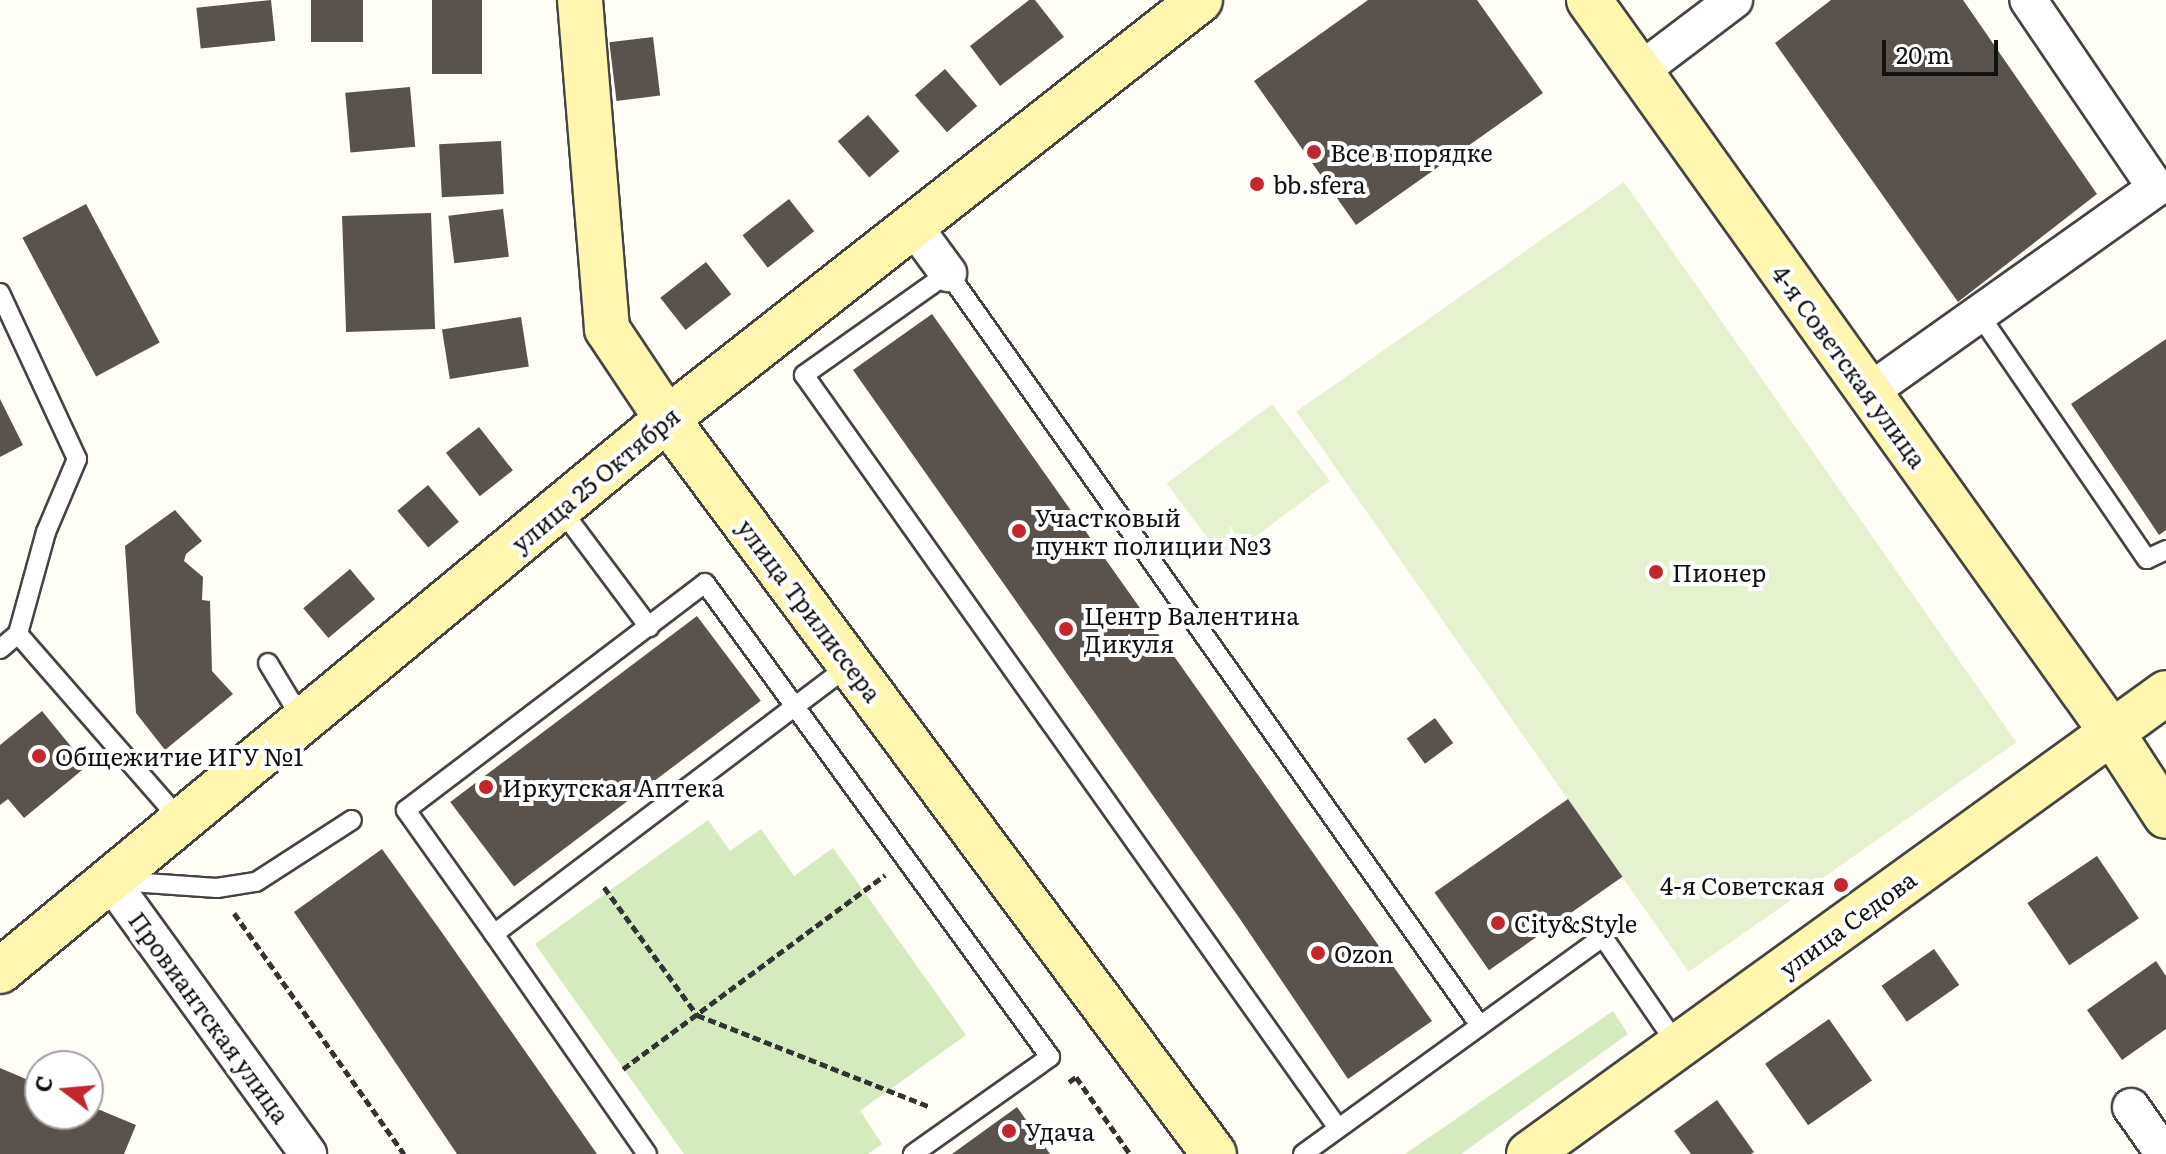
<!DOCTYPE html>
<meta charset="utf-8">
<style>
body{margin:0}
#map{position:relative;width:2166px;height:1154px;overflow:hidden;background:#fffdf5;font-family:Literata,serif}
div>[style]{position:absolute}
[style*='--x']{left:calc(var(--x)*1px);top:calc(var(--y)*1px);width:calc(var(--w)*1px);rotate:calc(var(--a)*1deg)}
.green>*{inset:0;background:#d5ebbd}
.pitch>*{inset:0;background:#e6f2cf;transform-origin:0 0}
.building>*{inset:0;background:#5a524d;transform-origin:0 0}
.path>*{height:5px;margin-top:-2.5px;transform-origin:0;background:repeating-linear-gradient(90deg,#333 0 8px,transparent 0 12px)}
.roads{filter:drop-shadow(2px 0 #444) drop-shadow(-2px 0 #444) drop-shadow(0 2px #444) drop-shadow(0 -2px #444)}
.lane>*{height:18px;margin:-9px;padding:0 9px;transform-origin:9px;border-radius:9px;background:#fff}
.street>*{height:36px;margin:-18px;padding:0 18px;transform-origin:18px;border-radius:18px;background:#fff}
.secondary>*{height:44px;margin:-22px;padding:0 22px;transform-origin:22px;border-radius:22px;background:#fff6b0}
.dots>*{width:22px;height:22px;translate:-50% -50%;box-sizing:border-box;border:4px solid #fff;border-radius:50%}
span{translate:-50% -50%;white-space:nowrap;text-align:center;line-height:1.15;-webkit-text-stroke:8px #fff;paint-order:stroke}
.poi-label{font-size:24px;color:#111}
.left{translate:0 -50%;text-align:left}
.right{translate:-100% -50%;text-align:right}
.street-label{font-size:24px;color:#111}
.north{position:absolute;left:24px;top:1050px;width:80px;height:80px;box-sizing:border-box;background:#fff;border:2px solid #a0a0a0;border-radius:50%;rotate:286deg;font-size:22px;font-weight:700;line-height:32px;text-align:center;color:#111}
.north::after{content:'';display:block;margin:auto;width:28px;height:36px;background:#c4262e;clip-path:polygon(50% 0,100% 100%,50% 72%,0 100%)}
.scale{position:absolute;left:1882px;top:40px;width:116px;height:36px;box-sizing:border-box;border:4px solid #111;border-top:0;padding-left:10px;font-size:24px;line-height:28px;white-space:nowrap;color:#111;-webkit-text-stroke:6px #fff;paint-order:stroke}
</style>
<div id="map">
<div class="green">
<i style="clip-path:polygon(708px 820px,730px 851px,761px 829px,794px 876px,833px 848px,966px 1035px,860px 1111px,882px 1144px,868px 1154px,684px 1154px,535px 944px)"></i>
<i style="clip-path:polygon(1613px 1011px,1628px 1034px,1461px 1154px,1405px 1154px)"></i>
</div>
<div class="pitch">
<i style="left:1624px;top:182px;width:684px;height:400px;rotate:55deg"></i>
<i style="left:1272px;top:404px;width:96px;height:132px;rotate:53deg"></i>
</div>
<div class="building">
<i style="left:271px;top:0;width:41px;height:75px;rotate:84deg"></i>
<i style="left:311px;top:0;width:52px;height:42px"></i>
<i style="left:432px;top:0;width:50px;height:74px"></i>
<i style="clip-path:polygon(1029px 0,1035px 0,1064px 37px,1000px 86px,970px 46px)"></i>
<i style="clip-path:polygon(1368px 0,1477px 0,1543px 93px,1356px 225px,1254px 81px)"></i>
<i style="clip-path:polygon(1831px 0,1963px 0,2097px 194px,1958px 302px,1775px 43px)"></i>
<i style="left:653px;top:37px;width:59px;height:44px;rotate:83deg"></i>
<i style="left:945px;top:69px;width:49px;height:40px;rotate:49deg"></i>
<i style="left:410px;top:87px;width:60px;height:65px;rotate:85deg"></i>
<i style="left:868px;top:115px;width:48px;height:40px;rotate:49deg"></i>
<i style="left:501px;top:141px;width:53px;height:62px;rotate:87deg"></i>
<i style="left:789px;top:199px;width:41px;height:59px;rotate:52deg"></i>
<i style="left:86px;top:204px;width:157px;height:72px;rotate:62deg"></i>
<i style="left:503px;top:209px;width:48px;height:55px;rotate:83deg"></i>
<i style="left:431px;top:213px;width:116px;height:89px;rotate:88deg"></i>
<i style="left:706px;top:262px;width:41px;height:58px;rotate:52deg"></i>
<i style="clip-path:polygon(932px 314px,1432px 1021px,1348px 1079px,1240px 919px,853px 370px)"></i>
<i style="left:521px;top:317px;width:50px;height:80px;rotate:81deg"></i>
<i style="clip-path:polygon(2166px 339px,2166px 530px,2159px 535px,2071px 404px)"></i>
<i style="clip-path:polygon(0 399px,23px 445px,0 457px)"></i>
<i style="left:479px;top:427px;width:55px;height:42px;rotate:52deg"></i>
<i style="left:428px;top:485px;width:48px;height:40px;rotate:50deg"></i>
<i style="clip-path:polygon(175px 510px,202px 541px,186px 554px,184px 561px,203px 577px,202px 600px,210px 601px,212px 671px,233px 694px,165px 750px,136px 713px,125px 546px)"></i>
<i style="left:350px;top:569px;width:39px;height:61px;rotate:50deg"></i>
<i style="left:697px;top:616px;width:106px;height:309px;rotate:53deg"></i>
<i style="clip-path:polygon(42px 711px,87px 766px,24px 818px,8px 799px,0 805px,0 745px)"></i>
<i style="left:1435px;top:718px;width:31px;height:35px;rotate:54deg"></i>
<i style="left:1568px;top:799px;width:95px;height:163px;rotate:55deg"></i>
<i style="clip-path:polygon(382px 849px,443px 934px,597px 1154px,457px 1154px,294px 912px)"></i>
<i style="left:2097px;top:856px;width:75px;height:84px;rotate:56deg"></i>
<i style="left:1934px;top:949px;width:44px;height:64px;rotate:55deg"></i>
<i style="clip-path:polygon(2156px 961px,2166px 976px,2166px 1029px,2122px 1060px,2087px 1010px)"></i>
<i style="left:1829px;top:1019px;width:75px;height:78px;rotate:55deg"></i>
<i style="clip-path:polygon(0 1068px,40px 1085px,40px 1114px,88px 1114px,88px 1105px,136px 1125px,124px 1154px,0 1154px)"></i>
<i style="clip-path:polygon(1717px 1100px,1754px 1152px,1751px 1154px,1691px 1154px,1674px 1131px)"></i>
<i style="clip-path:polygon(1017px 1107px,1050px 1154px,952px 1154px)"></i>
</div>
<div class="path">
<i style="--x:604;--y:887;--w:158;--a:54"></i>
<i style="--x:697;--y:1015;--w:251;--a:21.5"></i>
<i style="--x:234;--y:913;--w:295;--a:54.8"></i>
<i style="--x:623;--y:1069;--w:326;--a:-36.5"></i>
<i style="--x:1069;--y:1082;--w:9;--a:-36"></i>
<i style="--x:1076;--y:1077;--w:94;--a:55"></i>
</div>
<div class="roads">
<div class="lane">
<i style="--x:0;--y:293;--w:183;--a:65.1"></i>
<i style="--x:77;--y:459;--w:79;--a:113"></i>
<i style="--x:46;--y:532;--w:106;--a:105.4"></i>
<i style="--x:1979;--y:314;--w:297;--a:55.6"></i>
<i style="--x:2147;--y:559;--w:21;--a:-25"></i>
<i style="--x:560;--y:508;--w:149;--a:53.2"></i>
<i style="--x:0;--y:649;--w:23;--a:-40"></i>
<i style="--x:18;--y:634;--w:248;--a:48.9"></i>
<i style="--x:268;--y:663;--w:68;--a:58.9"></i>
<i style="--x:117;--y:881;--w:100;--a:4"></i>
<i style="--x:217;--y:888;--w:39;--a:-9"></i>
<i style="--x:256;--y:882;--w:114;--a:-32.9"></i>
<i style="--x:494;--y:934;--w:152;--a:-125.4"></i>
<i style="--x:406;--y:810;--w:375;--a:-37.2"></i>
<i style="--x:705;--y:583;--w:586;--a:53.95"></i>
<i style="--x:1050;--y:1057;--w:168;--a:144.7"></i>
<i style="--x:1338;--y:1128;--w:923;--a:-125.34"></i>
<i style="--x:804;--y:375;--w:176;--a:-35.3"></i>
<i style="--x:948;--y:273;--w:920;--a:54.74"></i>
<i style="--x:647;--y:1154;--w:268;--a:-124.8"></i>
<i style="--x:494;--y:934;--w:448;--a:-37.1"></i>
<i style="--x:1303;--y:1154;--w:370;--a:-35.9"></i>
<i style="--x:1603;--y:937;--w:132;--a:55.5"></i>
</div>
<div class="street">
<i style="--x:1640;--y:71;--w:118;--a:-37.1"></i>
<i style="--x:912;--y:224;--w:61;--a:53.7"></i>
<i style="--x:1869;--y:392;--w:352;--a:-35.4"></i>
<i style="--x:2156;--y:188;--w:227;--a:-124.2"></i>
<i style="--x:110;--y:880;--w:338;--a:54.1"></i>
<i style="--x:2131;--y:1107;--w:57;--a:54.9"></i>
</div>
<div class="secondary">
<i style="--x:580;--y:0;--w:330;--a:85.3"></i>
<i style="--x:607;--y:329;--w:108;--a:56.3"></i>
<i style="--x:667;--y:419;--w:916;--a:53.34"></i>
<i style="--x:1589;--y:0;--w:898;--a:54.47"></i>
<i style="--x:2111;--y:731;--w:101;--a:57.1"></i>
<i style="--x:0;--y:971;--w:866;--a:-39.61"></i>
<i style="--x:667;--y:419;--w:678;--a:-38.17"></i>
<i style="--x:1529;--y:1154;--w:786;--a:-35.89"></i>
</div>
</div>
<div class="dots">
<i style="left:1314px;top:152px;background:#c4262e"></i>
<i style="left:1257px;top:184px;background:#c4262e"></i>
<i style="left:1019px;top:531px;background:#c4262e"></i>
<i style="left:1656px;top:572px;background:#c4262e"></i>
<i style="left:1066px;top:629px;background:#c4262e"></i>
<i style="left:39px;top:756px;background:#c4262e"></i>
<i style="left:486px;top:787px;background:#c4262e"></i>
<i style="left:1841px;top:885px;background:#c4262e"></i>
<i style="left:1498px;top:923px;background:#c4262e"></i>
<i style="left:1318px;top:953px;background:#c4262e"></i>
<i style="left:1009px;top:1131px;background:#c4262e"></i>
</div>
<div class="poi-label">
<span class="left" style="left:1330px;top:152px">Все в порядке</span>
<span class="left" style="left:1273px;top:184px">bb.sfera</span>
<span class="left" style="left:1035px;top:531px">Участковый<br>пункт полиции №3</span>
<span class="left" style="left:1672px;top:572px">Пионер</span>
<span class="left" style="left:1084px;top:629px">Центр Валентина<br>Дикуля</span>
<span class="left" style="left:55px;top:756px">Общежитие ИГУ №1</span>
<span class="left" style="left:502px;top:787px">Иркутская Аптека</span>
<span class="right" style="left:1825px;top:885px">4-я Советская</span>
<span class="left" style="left:1514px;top:923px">City&amp;Style</span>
<span class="left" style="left:1334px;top:953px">Ozon</span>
<span class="left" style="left:1025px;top:1131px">Удача</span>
</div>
<div class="street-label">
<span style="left:1850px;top:366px;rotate:54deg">4-я Советская улица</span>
<span style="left:595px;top:479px;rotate:-40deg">улица 25 Октября</span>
<span style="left:810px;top:610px;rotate:53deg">улица Трилиссера</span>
<span style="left:1847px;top:923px;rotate:-36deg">улица Седова</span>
<span style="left:210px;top:1017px;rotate:54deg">Провиантская улица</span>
</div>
<div class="north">С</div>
<div class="scale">20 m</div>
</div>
